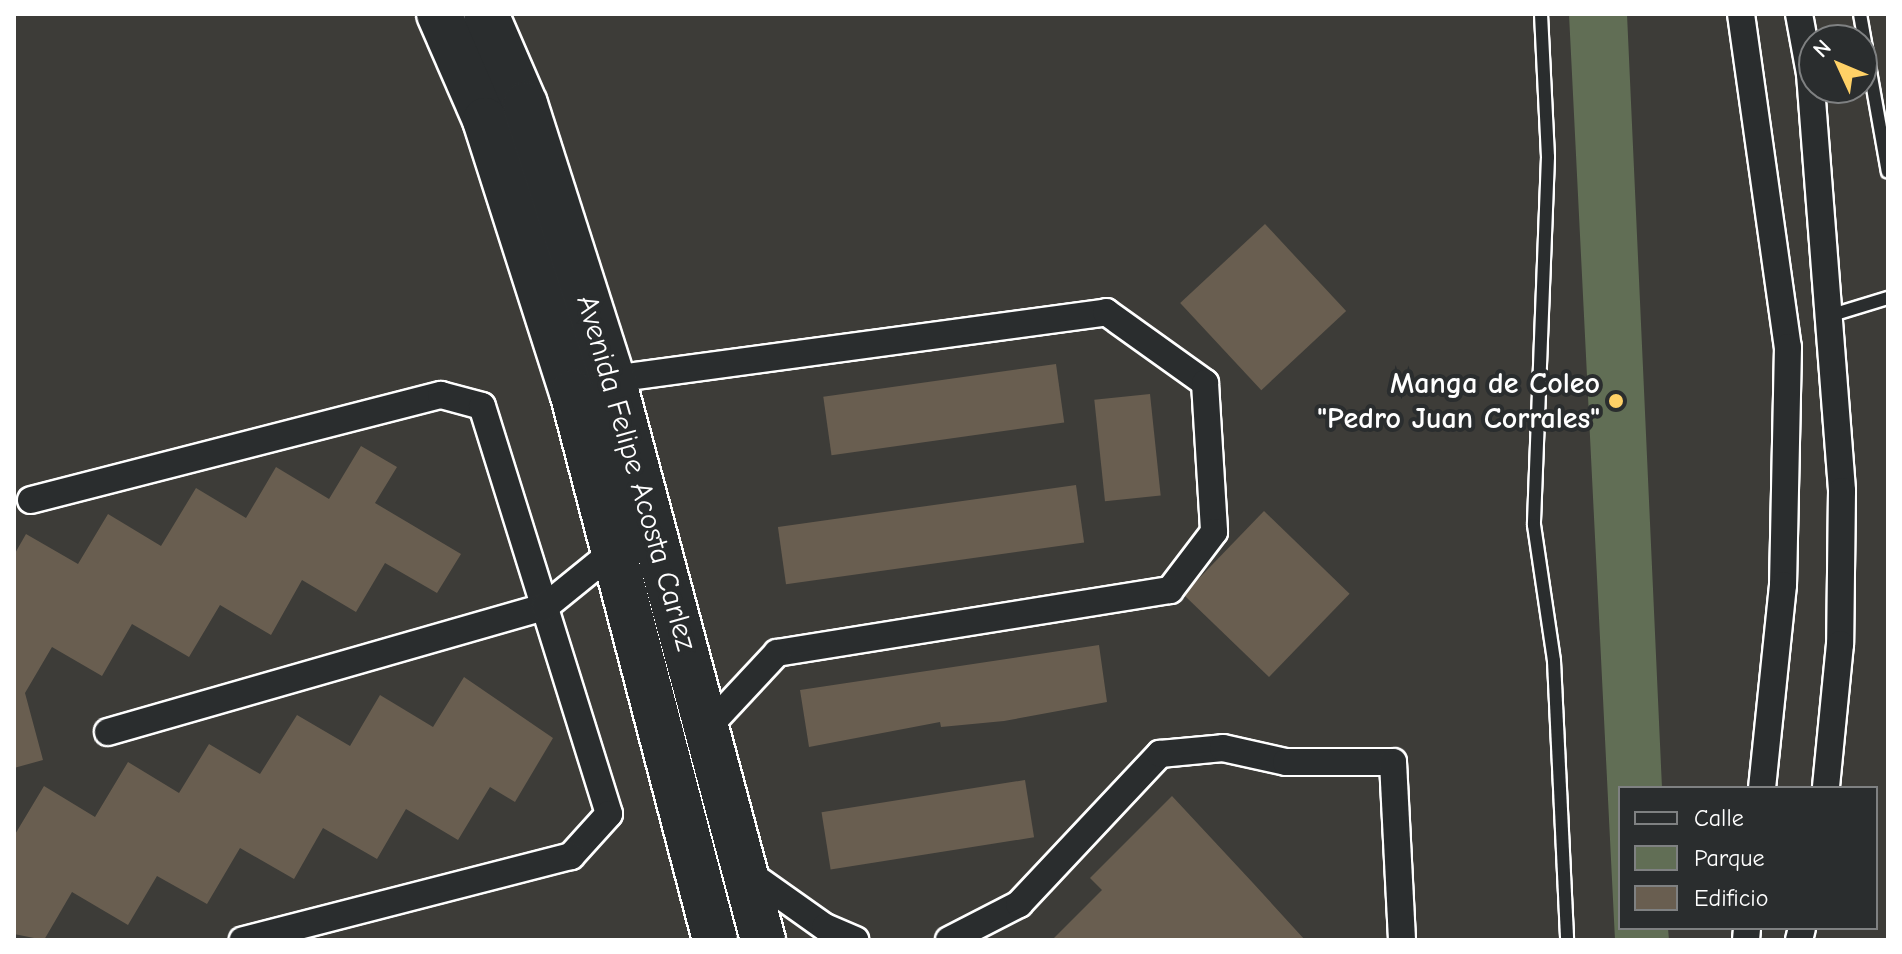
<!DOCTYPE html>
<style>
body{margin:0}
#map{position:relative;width:1902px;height:954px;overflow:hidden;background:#3d3c38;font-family:"Comic Neue",sans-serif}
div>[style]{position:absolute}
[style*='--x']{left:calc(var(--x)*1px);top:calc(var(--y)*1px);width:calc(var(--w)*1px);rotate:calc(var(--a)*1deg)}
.green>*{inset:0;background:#616e55}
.building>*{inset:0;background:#695e50;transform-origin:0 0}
.roads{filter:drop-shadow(2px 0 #fff) drop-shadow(-2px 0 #fff) drop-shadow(0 2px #fff) drop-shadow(0 -2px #fff)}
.service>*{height:12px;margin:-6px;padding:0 6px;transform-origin:6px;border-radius:6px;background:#2a2d2e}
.minor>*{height:26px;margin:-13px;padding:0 13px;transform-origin:13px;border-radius:13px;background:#2a2d2e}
.trunk>*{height:44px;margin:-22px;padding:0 22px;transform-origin:22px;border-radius:22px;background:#2a2d2e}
.dots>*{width:22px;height:22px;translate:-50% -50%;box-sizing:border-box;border:4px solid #2a2d2e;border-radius:50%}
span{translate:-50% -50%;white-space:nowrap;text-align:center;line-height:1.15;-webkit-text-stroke:8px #2a2d2e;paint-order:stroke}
.poi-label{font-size:30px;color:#fff;font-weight:700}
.right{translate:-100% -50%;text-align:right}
.street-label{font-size:30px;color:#fff}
.frame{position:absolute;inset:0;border:16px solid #fff;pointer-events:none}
.legend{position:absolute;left:1618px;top:786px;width:260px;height:144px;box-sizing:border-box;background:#2a2d2e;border:2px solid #7f8182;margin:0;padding:10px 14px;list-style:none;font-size:24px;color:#fff}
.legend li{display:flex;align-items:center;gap:16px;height:40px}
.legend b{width:40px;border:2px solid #7f8182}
.north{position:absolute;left:1798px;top:24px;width:80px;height:80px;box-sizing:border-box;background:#2a2d2e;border:2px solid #7f8182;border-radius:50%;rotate:314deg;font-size:22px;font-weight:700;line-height:32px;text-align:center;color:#fff}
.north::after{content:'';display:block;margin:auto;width:28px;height:36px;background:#ffd166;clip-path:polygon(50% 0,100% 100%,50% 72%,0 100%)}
</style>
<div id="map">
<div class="green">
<i style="clip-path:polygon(1569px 14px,1627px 14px,1662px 788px,1620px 788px,1620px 928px,1668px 928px,1669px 940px,1615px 940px)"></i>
</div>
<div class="building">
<i style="left:1265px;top:224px;width:119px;height:116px;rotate:47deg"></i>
<i style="left:1056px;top:364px;width:59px;height:235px;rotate:82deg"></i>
<i style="left:1150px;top:394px;width:102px;height:56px;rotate:84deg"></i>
<i style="clip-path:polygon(361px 446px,397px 467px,375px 503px,461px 554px,437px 593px,385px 563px,356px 612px,302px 580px,271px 635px,220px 605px,189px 657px,132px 624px,102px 676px,52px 647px,25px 693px,43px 760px,14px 768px,14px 555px,26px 534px,78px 564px,108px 514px,161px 546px,196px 488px,246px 518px,276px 467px,329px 499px)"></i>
<i style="left:1076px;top:485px;width:58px;height:301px;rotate:82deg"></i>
<i style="left:1264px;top:511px;width:119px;height:116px;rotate:44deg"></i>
<i style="clip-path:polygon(1099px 645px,1107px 702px,1004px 721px,941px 727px,940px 722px,809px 747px,800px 690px)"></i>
<i style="clip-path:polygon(464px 677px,553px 738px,515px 802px,490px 787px,458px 840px,406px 809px,377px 859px,323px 828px,294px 879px,240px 848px,207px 904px,157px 876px,128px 925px,72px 892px,44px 940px,14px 934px,14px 836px,44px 786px,95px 817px,128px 762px,179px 793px,209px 744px,260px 774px,297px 715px,350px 746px,380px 695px,433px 727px)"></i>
<i style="left:1025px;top:780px;width:58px;height:206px;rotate:81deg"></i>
<i style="clip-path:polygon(1172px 796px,1253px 883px,1305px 940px,1052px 940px,1102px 890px,1090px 878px)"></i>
</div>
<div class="roads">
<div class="service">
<i style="--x:1541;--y:14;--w:143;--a:87.2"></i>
<i style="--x:1548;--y:157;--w:368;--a:92.2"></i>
<i style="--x:1534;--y:525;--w:137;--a:81.6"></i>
<i style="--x:1554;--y:661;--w:279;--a:87.3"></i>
<i style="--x:1860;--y:14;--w:160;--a:80"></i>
<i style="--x:1832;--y:315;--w:59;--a:-16.9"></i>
</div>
<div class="minor">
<i style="--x:1741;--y:14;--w:336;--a:82"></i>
<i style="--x:1788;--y:347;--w:238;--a:91.2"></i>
<i style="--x:1783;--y:585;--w:204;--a:95.9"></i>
<i style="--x:1799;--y:14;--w:61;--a:79.6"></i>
<i style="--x:1810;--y:74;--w:418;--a:85.6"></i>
<i style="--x:1842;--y:491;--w:153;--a:90.7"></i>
<i style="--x:1840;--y:644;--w:145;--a:95.6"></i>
<i style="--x:613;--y:379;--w:498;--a:-7.7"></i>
<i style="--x:1106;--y:312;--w:122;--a:35.6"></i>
<i style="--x:1205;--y:383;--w:149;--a:86.5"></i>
<i style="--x:1214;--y:532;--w:73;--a:127.2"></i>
<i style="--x:1170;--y:590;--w:398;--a:170.9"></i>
<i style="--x:777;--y:653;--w:103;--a:133"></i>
<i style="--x:31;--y:500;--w:423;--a:-14.4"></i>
<i style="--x:441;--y:395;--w:42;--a:15"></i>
<i style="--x:482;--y:406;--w:427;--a:72.7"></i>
<i style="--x:609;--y:814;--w:57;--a:132.1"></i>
<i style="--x:571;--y:856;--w:339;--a:165.6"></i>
<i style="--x:108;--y:732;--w:455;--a:-16"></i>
<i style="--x:545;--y:607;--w:89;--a:-39.1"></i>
<i style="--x:743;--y:869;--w:100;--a:35.3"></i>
<i style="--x:825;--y:927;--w:33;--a:23"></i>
<i style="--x:949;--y:940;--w:79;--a:-27.2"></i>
<i style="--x:1019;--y:904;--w:206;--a:-46.8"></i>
<i style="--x:1160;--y:754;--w:63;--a:-5.4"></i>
<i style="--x:1223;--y:748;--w:65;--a:12.5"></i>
<i style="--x:1286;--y:762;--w:107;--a:0"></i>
<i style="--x:1393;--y:762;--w:178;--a:87.1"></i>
<i style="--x:1746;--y:940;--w:12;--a:-85"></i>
<i style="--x:1799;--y:940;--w:12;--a:-76"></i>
</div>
<div class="trunk">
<i style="--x:439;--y:14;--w:116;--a:66.5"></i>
<i style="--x:485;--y:120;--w:286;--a:72.3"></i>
<i style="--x:572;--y:392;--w:566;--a:75.37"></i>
<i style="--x:486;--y:14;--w:98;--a:66.6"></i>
<i style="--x:525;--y:104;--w:289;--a:72.3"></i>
<i style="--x:613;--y:379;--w:581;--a:75.03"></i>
</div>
</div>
<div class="dots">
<i style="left:1616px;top:401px;background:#ffd166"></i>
</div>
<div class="poi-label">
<span class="right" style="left:1600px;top:401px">Manga de Coleo<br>"Pedro Juan Corrales"</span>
</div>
<div class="street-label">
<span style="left:636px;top:473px;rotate:74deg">Avenida Felipe Acosta Carlez</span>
</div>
<div class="frame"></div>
<ul class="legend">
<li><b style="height:10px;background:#2a2d2e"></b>Calle</li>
<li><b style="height:22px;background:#616e55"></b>Parque</li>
<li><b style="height:22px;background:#695e50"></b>Edificio</li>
</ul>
<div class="north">N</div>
</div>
